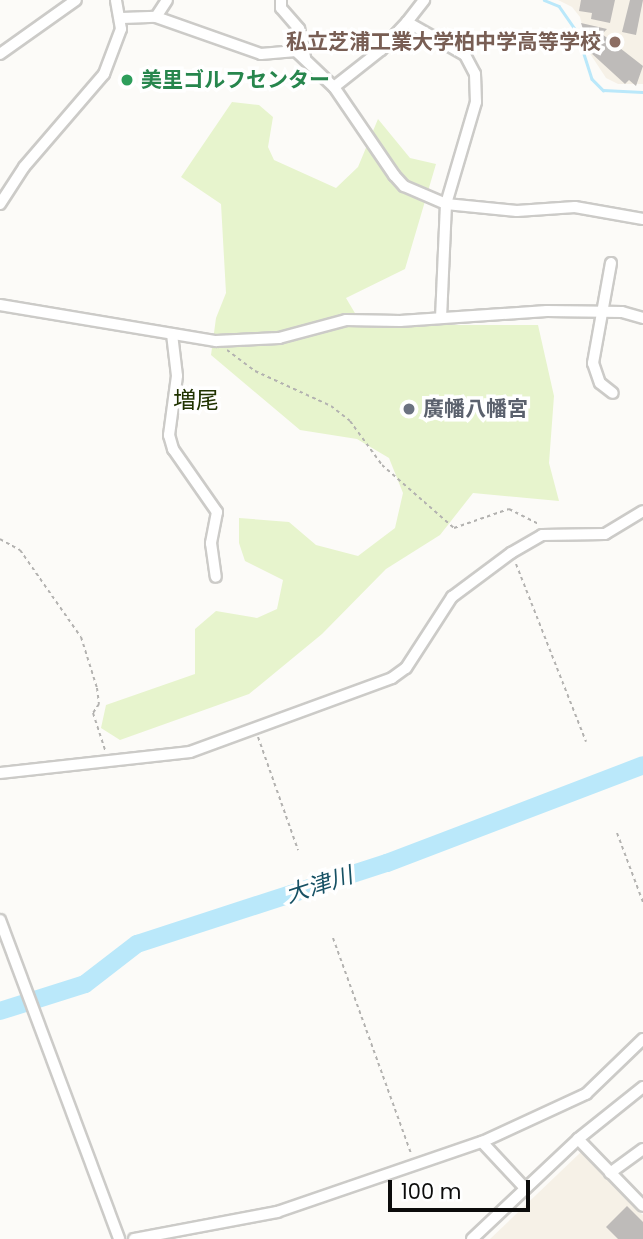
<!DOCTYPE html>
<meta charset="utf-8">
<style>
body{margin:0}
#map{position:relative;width:643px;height:1239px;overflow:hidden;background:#fcfbf8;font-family:Poppins,"Noto Sans JP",sans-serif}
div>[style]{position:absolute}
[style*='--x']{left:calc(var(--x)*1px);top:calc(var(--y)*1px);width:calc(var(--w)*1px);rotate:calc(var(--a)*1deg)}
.built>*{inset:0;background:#f6f1e7}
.green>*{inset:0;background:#e7f4cd}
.stream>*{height:2.5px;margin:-1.25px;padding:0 1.25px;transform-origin:1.25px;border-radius:1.25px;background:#bae8fa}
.river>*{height:18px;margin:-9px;padding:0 9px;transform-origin:9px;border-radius:9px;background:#bae8fa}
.building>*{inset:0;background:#bebbb9}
.path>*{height:2px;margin-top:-1px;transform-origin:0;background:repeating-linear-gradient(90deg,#b3b2b0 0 3.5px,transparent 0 7px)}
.roads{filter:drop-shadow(2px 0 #cccbc8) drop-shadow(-2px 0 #cccbc8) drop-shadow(0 2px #cccbc8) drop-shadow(0 -2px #cccbc8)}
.minor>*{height:10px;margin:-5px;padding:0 5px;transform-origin:5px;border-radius:5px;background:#fff}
.dots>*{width:19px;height:19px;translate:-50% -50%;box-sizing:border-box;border:4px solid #fff;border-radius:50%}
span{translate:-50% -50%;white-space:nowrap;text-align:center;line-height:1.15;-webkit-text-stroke:7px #fff;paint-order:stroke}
.education-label{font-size:21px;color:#785e54;font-weight:700}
.right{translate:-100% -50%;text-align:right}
.leisure-label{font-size:21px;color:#27864d;font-weight:700}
.left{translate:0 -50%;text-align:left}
.worship-label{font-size:21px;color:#5b616d;font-weight:700}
.neighbourhood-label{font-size:23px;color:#203300}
.water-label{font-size:23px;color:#165164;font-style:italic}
.scale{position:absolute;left:388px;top:1180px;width:142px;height:32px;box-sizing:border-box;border:4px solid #0c0c0b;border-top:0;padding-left:9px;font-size:21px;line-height:24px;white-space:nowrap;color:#0c0c0b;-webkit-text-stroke:5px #fff;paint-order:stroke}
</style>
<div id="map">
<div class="built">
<i style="clip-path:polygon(558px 0,643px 0,643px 84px,618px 84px,606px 78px,589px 52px,580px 17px,572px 7px)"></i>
<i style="clip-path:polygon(581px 1152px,643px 1215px,643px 1239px,490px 1239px)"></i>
</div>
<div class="green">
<i style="clip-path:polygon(232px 102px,259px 105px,273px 117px,268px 147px,274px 160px,336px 188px,358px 167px,378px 119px,410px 158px,436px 164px,405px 269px,346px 298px,362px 325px,538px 325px,554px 396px,549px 463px,559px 501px,473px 493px,440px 535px,386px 569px,322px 634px,249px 694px,120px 740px,101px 728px,106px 705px,195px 674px,195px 629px,216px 611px,257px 618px,277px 609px,283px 580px,245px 561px,239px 543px,239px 518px,289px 522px,316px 545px,358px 556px,395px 528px,403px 493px,389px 458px,357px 439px,300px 430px,211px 355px,216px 318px,226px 293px,221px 204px,181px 177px)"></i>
</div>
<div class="stream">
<i style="--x:544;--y:0;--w:16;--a:22"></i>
<i style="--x:559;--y:6;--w:32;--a:55"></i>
<i style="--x:577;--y:32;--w:49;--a:72.3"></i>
<i style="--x:592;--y:79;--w:16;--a:45"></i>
<i style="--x:603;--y:90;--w:40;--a:2.9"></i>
</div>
<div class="river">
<i style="--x:0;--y:1011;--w:89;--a:-17.6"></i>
<i style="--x:85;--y:984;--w:66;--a:-37.6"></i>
<i style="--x:137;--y:944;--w:263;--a:-18"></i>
<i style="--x:387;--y:863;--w:274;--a:-20.9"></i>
</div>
<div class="building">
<i style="clip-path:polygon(581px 0,615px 0,610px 23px,591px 19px,592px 13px,579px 11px)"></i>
<i style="clip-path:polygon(630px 0,643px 0,636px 35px,622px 32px)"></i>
<i style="clip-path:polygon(581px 23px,607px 29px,602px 34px,643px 66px,636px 86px,629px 80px,625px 84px,590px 52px,600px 37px,589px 47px)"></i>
<i style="clip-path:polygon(627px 1206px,643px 1222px,643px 1239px,618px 1239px,606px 1227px)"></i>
</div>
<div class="path">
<i style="--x:227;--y:350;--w:35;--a:37"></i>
<i style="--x:255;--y:371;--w:84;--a:24.7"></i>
<i style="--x:331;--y:406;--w:24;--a:38"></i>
<i style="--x:350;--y:421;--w:54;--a:54"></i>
<i style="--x:382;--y:465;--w:96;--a:41.2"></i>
<i style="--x:454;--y:528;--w:58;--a:-19.1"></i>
<i style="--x:509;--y:509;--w:33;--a:27"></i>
<i style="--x:0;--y:539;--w:23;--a:29"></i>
<i style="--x:20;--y:550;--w:106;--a:55"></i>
<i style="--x:81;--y:637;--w:53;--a:72.6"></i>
<i style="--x:97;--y:688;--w:16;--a:83"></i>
<i style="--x:99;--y:704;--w:11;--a:124"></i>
<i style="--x:93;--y:713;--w:40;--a:72"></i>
<i style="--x:516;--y:564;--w:191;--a:68.5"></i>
<i style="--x:258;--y:737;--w:120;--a:70.5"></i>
<i style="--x:617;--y:833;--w:74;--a:69.4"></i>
<i style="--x:333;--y:938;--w:230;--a:70.1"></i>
</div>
<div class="roads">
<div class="minor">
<i style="--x:281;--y:0;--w:8;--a:90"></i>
<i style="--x:281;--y:8;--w:28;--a:49"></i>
<i style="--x:299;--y:29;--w:29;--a:78"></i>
<i style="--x:156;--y:17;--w:20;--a:-57"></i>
<i style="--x:122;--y:18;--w:34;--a:-2"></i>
<i style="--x:156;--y:17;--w:111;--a:19.4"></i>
<i style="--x:261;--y:54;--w:35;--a:-5"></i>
<i style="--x:296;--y:51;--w:52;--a:43.5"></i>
<i style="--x:334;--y:87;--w:107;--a:55.7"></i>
<i style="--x:394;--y:175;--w:15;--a:48"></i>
<i style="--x:404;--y:186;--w:46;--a:23.2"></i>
<i style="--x:446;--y:204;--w:71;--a:5.6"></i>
<i style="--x:517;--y:211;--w:58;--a:-3.9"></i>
<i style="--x:575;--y:207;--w:69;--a:10"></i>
<i style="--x:407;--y:22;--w:28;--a:-52"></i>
<i style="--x:0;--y:54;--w:93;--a:-35.4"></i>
<i style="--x:334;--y:87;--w:60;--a:-38.2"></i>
<i style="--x:381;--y:50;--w:38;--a:-47"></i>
<i style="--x:407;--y:22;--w:67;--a:29.6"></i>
<i style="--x:465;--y:55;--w:21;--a:62"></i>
<i style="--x:475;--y:74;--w:28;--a:88"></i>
<i style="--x:476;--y:102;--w:106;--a:106.4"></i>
<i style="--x:446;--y:204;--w:114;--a:92.5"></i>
<i style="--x:0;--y:204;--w:44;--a:-57"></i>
<i style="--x:24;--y:167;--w:123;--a:-49.3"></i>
<i style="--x:104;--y:74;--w:48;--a:-69.3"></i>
<i style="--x:121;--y:29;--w:29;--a:-100"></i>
<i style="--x:611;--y:263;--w:102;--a:100.2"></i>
<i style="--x:593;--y:363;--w:21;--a:71"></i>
<i style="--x:600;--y:383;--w:16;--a:38"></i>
<i style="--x:0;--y:305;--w:219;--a:9.5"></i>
<i style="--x:216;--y:341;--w:63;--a:-2.7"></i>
<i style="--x:279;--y:338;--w:69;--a:-15"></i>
<i style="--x:346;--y:320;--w:54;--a:1.1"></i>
<i style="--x:400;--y:321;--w:147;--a:-3.9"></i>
<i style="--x:547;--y:311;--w:75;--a:0.8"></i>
<i style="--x:622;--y:312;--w:22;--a:16"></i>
<i style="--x:172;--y:334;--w:42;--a:83.2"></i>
<i style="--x:177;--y:376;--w:60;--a:97.7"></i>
<i style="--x:169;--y:435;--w:15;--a:74"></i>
<i style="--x:173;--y:449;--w:77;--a:55.1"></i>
<i style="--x:217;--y:512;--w:32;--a:101"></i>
<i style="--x:211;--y:543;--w:34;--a:82"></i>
<i style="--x:0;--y:773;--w:191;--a:-6.3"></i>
<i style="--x:190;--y:752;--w:215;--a:-20.1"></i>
<i style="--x:392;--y:678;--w:17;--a:-36"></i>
<i style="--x:406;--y:668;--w:85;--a:-57.1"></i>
<i style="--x:452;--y:597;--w:74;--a:-36.7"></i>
<i style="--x:511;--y:553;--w:36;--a:-30"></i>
<i style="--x:542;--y:535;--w:63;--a:-0.9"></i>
<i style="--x:605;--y:534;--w:44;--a:-31.2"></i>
<i style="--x:0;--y:920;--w:340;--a:69.5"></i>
<i style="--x:578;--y:1139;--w:93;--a:45.9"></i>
<i style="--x:482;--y:1142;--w:62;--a:47"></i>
<i style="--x:610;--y:1173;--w:41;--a:-36"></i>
<i style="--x:134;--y:1239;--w:146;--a:-10.7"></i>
<i style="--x:277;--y:1212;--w:217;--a:-18.9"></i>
<i style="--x:482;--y:1142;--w:115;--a:-24.8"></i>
<i style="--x:586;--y:1094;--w:79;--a:-44"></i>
<i style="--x:472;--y:1239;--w:146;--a:-43.3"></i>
<i style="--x:578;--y:1139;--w:83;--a:-38.7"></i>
</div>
</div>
<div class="dots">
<i style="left:615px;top:42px;background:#8d6e63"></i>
<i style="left:127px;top:80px;background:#2e9e5b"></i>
<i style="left:409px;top:409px;background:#6b7280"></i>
</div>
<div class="education-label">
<span class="right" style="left:601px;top:42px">私立芝浦工業大学柏中学高等学校</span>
</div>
<div class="leisure-label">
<span class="left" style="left:141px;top:80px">美里ゴルフセンター</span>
</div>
<div class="worship-label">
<span class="left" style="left:423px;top:409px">廣幡八幡宮</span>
</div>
<div class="neighbourhood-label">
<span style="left:196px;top:400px">増尾</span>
</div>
<div class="water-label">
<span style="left:319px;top:885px;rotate:-18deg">大津川</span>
</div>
<div class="scale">100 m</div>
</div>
